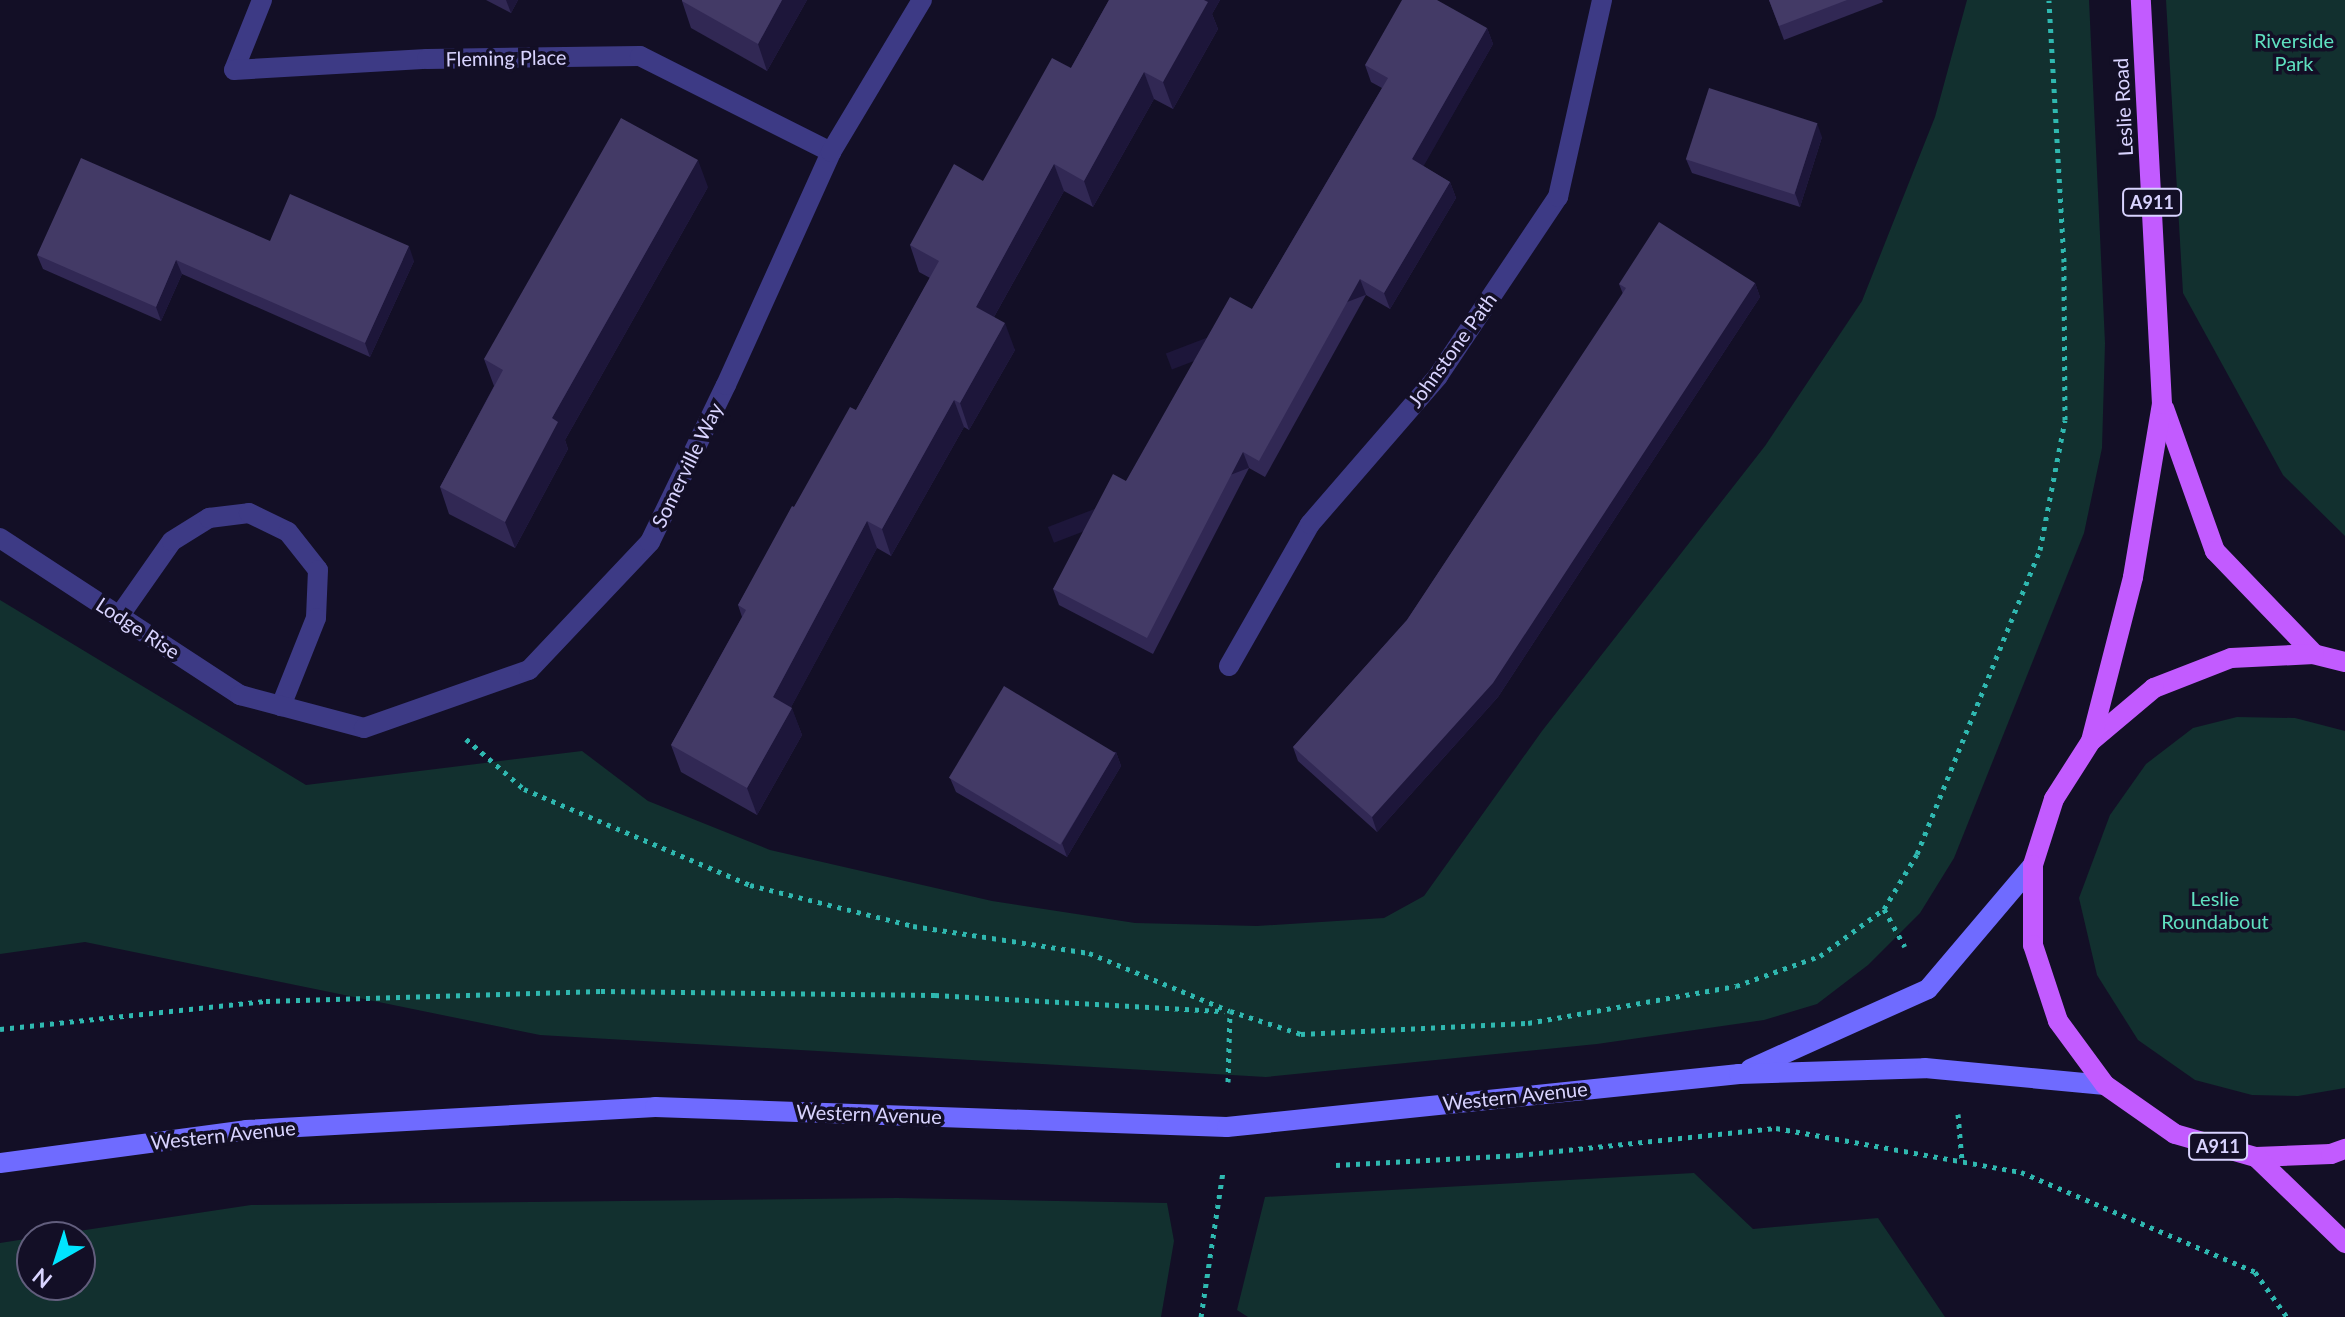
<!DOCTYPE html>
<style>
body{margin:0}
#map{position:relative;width:2345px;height:1317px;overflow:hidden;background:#130f26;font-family:Lato,sans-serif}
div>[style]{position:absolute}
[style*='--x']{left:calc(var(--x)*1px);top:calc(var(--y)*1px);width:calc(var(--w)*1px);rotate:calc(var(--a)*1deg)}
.green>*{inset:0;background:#12302f}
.path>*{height:5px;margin-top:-2.5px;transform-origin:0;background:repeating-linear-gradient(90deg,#2fb8b0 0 4px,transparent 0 10px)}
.service>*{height:20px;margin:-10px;padding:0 10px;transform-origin:10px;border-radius:10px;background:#3d3a85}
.minor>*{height:20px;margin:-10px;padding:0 10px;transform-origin:10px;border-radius:10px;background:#3d3a85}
.secondary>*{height:20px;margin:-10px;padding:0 10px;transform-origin:10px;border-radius:10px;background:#6f6bff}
.primary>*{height:20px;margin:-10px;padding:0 10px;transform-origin:10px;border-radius:10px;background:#c25bff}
.wall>*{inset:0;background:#312854}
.shaded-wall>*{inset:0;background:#1d163a;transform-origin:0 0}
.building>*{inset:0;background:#433a66;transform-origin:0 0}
span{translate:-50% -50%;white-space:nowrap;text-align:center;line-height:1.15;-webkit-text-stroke:7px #130f26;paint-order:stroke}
.shield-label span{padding:2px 6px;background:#130f26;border:2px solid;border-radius:6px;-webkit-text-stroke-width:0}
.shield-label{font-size:18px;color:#d9d4ff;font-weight:700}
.park-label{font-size:20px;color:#5fe0c0}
.street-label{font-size:20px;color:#d9d4ff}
.north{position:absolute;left:16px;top:1221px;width:80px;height:80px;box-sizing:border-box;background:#130f26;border:2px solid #625e7d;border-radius:50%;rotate:219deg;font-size:22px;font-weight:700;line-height:32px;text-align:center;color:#d9d4ff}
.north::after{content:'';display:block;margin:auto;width:28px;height:36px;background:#00e5ff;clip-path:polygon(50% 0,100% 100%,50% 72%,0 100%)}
</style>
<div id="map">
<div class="green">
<i style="clip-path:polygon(1967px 0,2089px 0,2105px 343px,2102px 448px,2084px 533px,1954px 858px,1920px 913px,1868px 965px,1817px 1004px,1764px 1020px,1597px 1044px,1266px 1077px,540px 1035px,85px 942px,0 954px,0 600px,306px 785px,582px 751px,648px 801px,770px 850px,992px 901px,1135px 923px,1257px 926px,1384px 918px,1424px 896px,1542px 731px,1765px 446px,1862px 301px,1935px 117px)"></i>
<i style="clip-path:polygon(2166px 0,2345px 0,2345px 536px,2283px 475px,2183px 293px)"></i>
<i style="clip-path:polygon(2237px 717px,2295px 718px,2345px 731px,2345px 1088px,2298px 1096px,2252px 1095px,2195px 1080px,2138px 1040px,2097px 975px,2079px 898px,2110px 815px,2146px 764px,2193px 728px)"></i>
<i style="clip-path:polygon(1694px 1173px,1753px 1229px,1878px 1218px,1945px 1317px,1248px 1317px,1237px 1310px,1265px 1197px)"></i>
<i style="clip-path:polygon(897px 1198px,1167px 1203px,1174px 1241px,1161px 1317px,0 1317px,0 1243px,32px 1238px,32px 1285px,80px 1285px,80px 1237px,39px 1237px,251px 1205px)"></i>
</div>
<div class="path">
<i style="--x:466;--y:739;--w:77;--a:40.8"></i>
<i style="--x:524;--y:789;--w:246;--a:23"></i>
<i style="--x:750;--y:885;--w:168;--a:14.1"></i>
<i style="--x:913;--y:926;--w:178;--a:8.7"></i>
<i style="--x:1089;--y:953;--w:152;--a:22.4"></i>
<i style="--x:1230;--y:1011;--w:75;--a:17.9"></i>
<i style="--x:1301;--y:1034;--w:227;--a:-2.8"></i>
<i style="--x:1528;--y:1023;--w:211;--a:-10.1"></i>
<i style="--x:1736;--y:986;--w:89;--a:-19.7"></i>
<i style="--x:1820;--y:956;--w:79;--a:-36.3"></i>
<i style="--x:1884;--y:909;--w:64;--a:-59"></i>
<i style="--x:1917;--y:854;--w:328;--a:-68"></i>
<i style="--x:2040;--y:550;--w:132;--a:-79.1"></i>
<i style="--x:2065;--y:420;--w:158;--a:-90.4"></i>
<i style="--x:2064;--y:262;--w:262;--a:-93.3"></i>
<i style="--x:1884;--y:909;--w:43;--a:61.1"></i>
<i style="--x:0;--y:1029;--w:267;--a:-6"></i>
<i style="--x:266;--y:1001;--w:335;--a:-1.7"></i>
<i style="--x:601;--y:991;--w:334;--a:0.7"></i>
<i style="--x:935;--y:995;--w:290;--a:3.2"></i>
<i style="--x:1228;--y:1082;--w:70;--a:-88.4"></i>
<i style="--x:1958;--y:1114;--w:47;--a:85.1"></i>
<i style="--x:1336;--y:1165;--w:183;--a:-3.1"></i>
<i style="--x:1519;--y:1155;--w:258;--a:-6"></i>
<i style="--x:1776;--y:1128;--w:249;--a:10.2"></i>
<i style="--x:2021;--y:1172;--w:254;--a:23.1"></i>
<i style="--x:2255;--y:1272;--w:55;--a:54.6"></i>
<i style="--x:1201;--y:1317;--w:147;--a:-81.4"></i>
</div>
<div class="service">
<i style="--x:120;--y:615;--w:90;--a:-54.9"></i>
<i style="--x:172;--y:541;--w:44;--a:-31.9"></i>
<i style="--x:209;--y:518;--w:40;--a:-7.1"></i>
<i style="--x:249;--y:513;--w:43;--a:26"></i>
<i style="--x:288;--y:532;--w:48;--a:51.7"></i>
<i style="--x:318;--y:570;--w:48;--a:92.4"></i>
<i style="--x:316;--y:618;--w:95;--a:111.7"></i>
</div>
<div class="minor">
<i style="--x:262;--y:0;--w:75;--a:111.8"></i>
<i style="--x:234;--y:70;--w:193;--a:-3.3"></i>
<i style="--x:427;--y:59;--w:213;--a:-0.8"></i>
<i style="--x:640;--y:56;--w:214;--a:26.7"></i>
<i style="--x:0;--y:538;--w:287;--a:33.2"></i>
<i style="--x:240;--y:695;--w:128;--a:14.9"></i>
<i style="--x:364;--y:728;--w:175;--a:-19.4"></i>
<i style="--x:529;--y:670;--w:176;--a:-46.6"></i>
<i style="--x:650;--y:542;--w:174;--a:-64.2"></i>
<i style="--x:726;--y:385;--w:256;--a:-65.7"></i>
<i style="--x:831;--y:152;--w:177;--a:-59.1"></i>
<i style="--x:1229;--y:666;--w:163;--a:-60.3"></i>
<i style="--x:1310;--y:524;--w:196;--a:-49.1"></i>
<i style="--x:1438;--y:376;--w:216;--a:-56.2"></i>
<i style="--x:1558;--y:197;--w:202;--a:-77.4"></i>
</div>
<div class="secondary">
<i style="--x:1750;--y:1069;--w:195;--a:-24.2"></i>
<i style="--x:1928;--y:989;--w:162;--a:-49.7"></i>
<i style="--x:0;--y:1163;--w:248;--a:-7.6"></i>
<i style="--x:246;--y:1130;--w:410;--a:-3.2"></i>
<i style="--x:655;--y:1107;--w:572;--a:2"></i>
<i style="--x:1227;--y:1127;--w:515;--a:-5.91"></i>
<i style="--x:1739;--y:1074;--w:186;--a:-1.8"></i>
<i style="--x:1925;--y:1068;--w:181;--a:5.4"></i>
</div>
<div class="primary">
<i style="--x:2164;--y:408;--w:152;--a:70.4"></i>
<i style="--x:2215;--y:551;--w:143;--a:46.1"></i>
<i style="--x:2345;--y:662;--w:32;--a:-166"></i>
<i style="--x:2314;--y:654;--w:83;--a:177.2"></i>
<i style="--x:2231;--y:658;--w:83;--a:158.7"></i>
<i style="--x:2154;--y:688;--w:82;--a:139.9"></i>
<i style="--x:2091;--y:741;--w:69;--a:122.5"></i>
<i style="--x:2054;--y:799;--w:69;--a:107.7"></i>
<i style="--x:2033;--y:865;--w:80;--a:90"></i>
<i style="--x:2033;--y:945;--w:80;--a:71.8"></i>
<i style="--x:2058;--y:1021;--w:79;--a:53.7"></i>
<i style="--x:2105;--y:1085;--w:85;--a:35"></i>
<i style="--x:2175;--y:1134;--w:84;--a:15.9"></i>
<i style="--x:2256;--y:1157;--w:75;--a:-2.3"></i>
<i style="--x:2331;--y:1154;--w:15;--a:-20"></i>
<i style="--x:2091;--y:741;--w:169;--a:-75.6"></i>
<i style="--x:2133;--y:577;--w:175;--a:-80.5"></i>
<i style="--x:2162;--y:404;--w:405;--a:-93"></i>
<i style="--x:2256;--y:1157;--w:124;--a:44"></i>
</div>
<div class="wall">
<i style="clip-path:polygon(486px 0,518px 0,511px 13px)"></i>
<i style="clip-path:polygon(807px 0,767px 71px,691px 28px,682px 1px)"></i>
<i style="clip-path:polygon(1109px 0,1220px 0,1212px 14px,1218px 29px,1173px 109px,1154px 99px,1093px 207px,1064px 191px,994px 317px,1015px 350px,969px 430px,964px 427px,891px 556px,877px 548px,791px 707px,802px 735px,757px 815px,681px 772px,671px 745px,742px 617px,738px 605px,794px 507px,856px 410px,930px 278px,919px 272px,910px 245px,983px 181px,1071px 68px)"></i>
<i style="clip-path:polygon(1769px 0,1882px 0,1883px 2px,1784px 40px)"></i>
<i style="clip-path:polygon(1487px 28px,1493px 44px,1423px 166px,1450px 182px,1456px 198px,1390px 309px,1366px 295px,1265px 477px,1249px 468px,1153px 654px,1059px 605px,1053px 589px,1126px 481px,1252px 309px,1382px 88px,1371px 82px,1365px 65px)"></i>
<i style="clip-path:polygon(1822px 137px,1800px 207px,1692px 173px,1686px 159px)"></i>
<i style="clip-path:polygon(708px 187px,565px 440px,568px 449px,515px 548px,449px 514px,440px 487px,494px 386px,484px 359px)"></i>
<i style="clip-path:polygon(270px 241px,414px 261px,370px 357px,182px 274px,161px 321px,43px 269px,37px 255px)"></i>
<i style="clip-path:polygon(1755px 283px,1760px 297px,1498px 697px,1377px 832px,1298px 761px,1293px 747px,1407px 620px,1623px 294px,1619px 284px)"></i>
<i style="clip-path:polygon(1116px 752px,1121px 766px,1067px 857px,956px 792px,950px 778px)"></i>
</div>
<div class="shaded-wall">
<i style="clip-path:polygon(506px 0,518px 0,511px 13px)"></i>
<i style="clip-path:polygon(782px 0,807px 0,767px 71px,758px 44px)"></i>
<i style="clip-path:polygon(1199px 0,1220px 0,1212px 14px,1218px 29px,1173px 109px,1163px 82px)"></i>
<i style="clip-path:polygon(1487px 28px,1493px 44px,1418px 176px,1412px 159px)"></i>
<i style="clip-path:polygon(1144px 72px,1154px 99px,1093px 207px,1084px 181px)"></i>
<i style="clip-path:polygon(1817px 123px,1822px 137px,1800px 207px,1795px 193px)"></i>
<i style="clip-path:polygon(698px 160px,708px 187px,565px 440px,568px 449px,515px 548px,505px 522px,552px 418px)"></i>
<i style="clip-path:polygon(1054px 164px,1064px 191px,985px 333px,976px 307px)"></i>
<i style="clip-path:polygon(1450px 182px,1456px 198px,1390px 309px,1384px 293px)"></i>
<i style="clip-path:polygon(409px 246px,414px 261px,370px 357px,365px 343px)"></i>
<i style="clip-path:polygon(176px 260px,182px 274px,161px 321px,156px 307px)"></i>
<i style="left:1360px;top:279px;width:17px;height:208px;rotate:69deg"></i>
<i style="clip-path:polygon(1755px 283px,1760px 297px,1498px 697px,1377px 832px,1372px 817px)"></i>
<i style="clip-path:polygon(1005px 323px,1015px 350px,969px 430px,960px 403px)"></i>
<i style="clip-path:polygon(954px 400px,964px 427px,891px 556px,882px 529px)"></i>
<i style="left:1243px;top:452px;width:17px;height:209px;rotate:69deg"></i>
<i style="clip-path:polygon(867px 521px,877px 548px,782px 724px,773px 697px)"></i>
<i style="clip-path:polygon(792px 708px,802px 735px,757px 815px,747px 788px)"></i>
<i style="clip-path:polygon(1116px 752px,1121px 766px,1067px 857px,1062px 843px)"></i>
</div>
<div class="building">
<i style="clip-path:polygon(682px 0,782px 0,758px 44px,682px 1px)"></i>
<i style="clip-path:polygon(1109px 0,1204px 0,1208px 2px,1163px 82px,1144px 72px,1084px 181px,1054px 164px,976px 307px,1005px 323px,960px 403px,954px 400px,882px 529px,867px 521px,773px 697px,792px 708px,747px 788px,671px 745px,746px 610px,738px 605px,792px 506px,794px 507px,850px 407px,856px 410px,939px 261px,910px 245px,954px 164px,983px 181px,1052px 58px,1071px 68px)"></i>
<i style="clip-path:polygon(1402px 0,1437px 0,1487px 28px,1412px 159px,1450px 182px,1384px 293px,1360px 279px,1259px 461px,1243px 452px,1147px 638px,1053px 589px,1113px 474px,1126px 481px,1230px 297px,1252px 309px,1388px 78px,1365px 65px)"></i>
<i style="clip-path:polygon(1769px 0,1847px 0,1779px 26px)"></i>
<i style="left:1709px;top:88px;width:114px;height:75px;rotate:18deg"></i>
<i style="clip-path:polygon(621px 118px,698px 160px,552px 418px,558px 422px,505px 522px,440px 487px,503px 370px,484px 359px)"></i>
<i style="clip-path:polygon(81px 158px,270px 241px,290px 194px,409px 246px,365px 343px,176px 260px,156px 307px,37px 255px)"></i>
<i style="clip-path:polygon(1659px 222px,1755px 283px,1493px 683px,1372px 817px,1293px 747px,1407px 620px,1626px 288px,1619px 284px)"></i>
<i style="left:1004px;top:686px;width:130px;height:107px;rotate:31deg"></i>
</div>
<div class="shield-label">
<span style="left:2152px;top:202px">A911</span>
<span style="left:2218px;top:1146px">A911</span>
</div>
<div class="park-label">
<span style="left:2294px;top:52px">Riverside<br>Park</span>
<span style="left:2215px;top:910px">Leslie<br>Roundabout</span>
</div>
<div class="street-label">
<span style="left:506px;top:58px;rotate:-1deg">Fleming Place</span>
<span style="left:2123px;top:107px;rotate:-93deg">Leslie Road</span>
<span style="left:1452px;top:350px;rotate:-54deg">Johnstone Path</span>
<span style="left:687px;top:465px;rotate:-64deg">Somerville Way</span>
<span style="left:138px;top:628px;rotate:33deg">Lodge Rise</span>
<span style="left:1515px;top:1096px;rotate:-6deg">Western Avenue</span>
<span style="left:869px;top:1114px;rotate:2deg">Western Avenue</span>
<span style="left:223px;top:1135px;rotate:-6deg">Western Avenue</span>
</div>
<div class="north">N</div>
</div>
